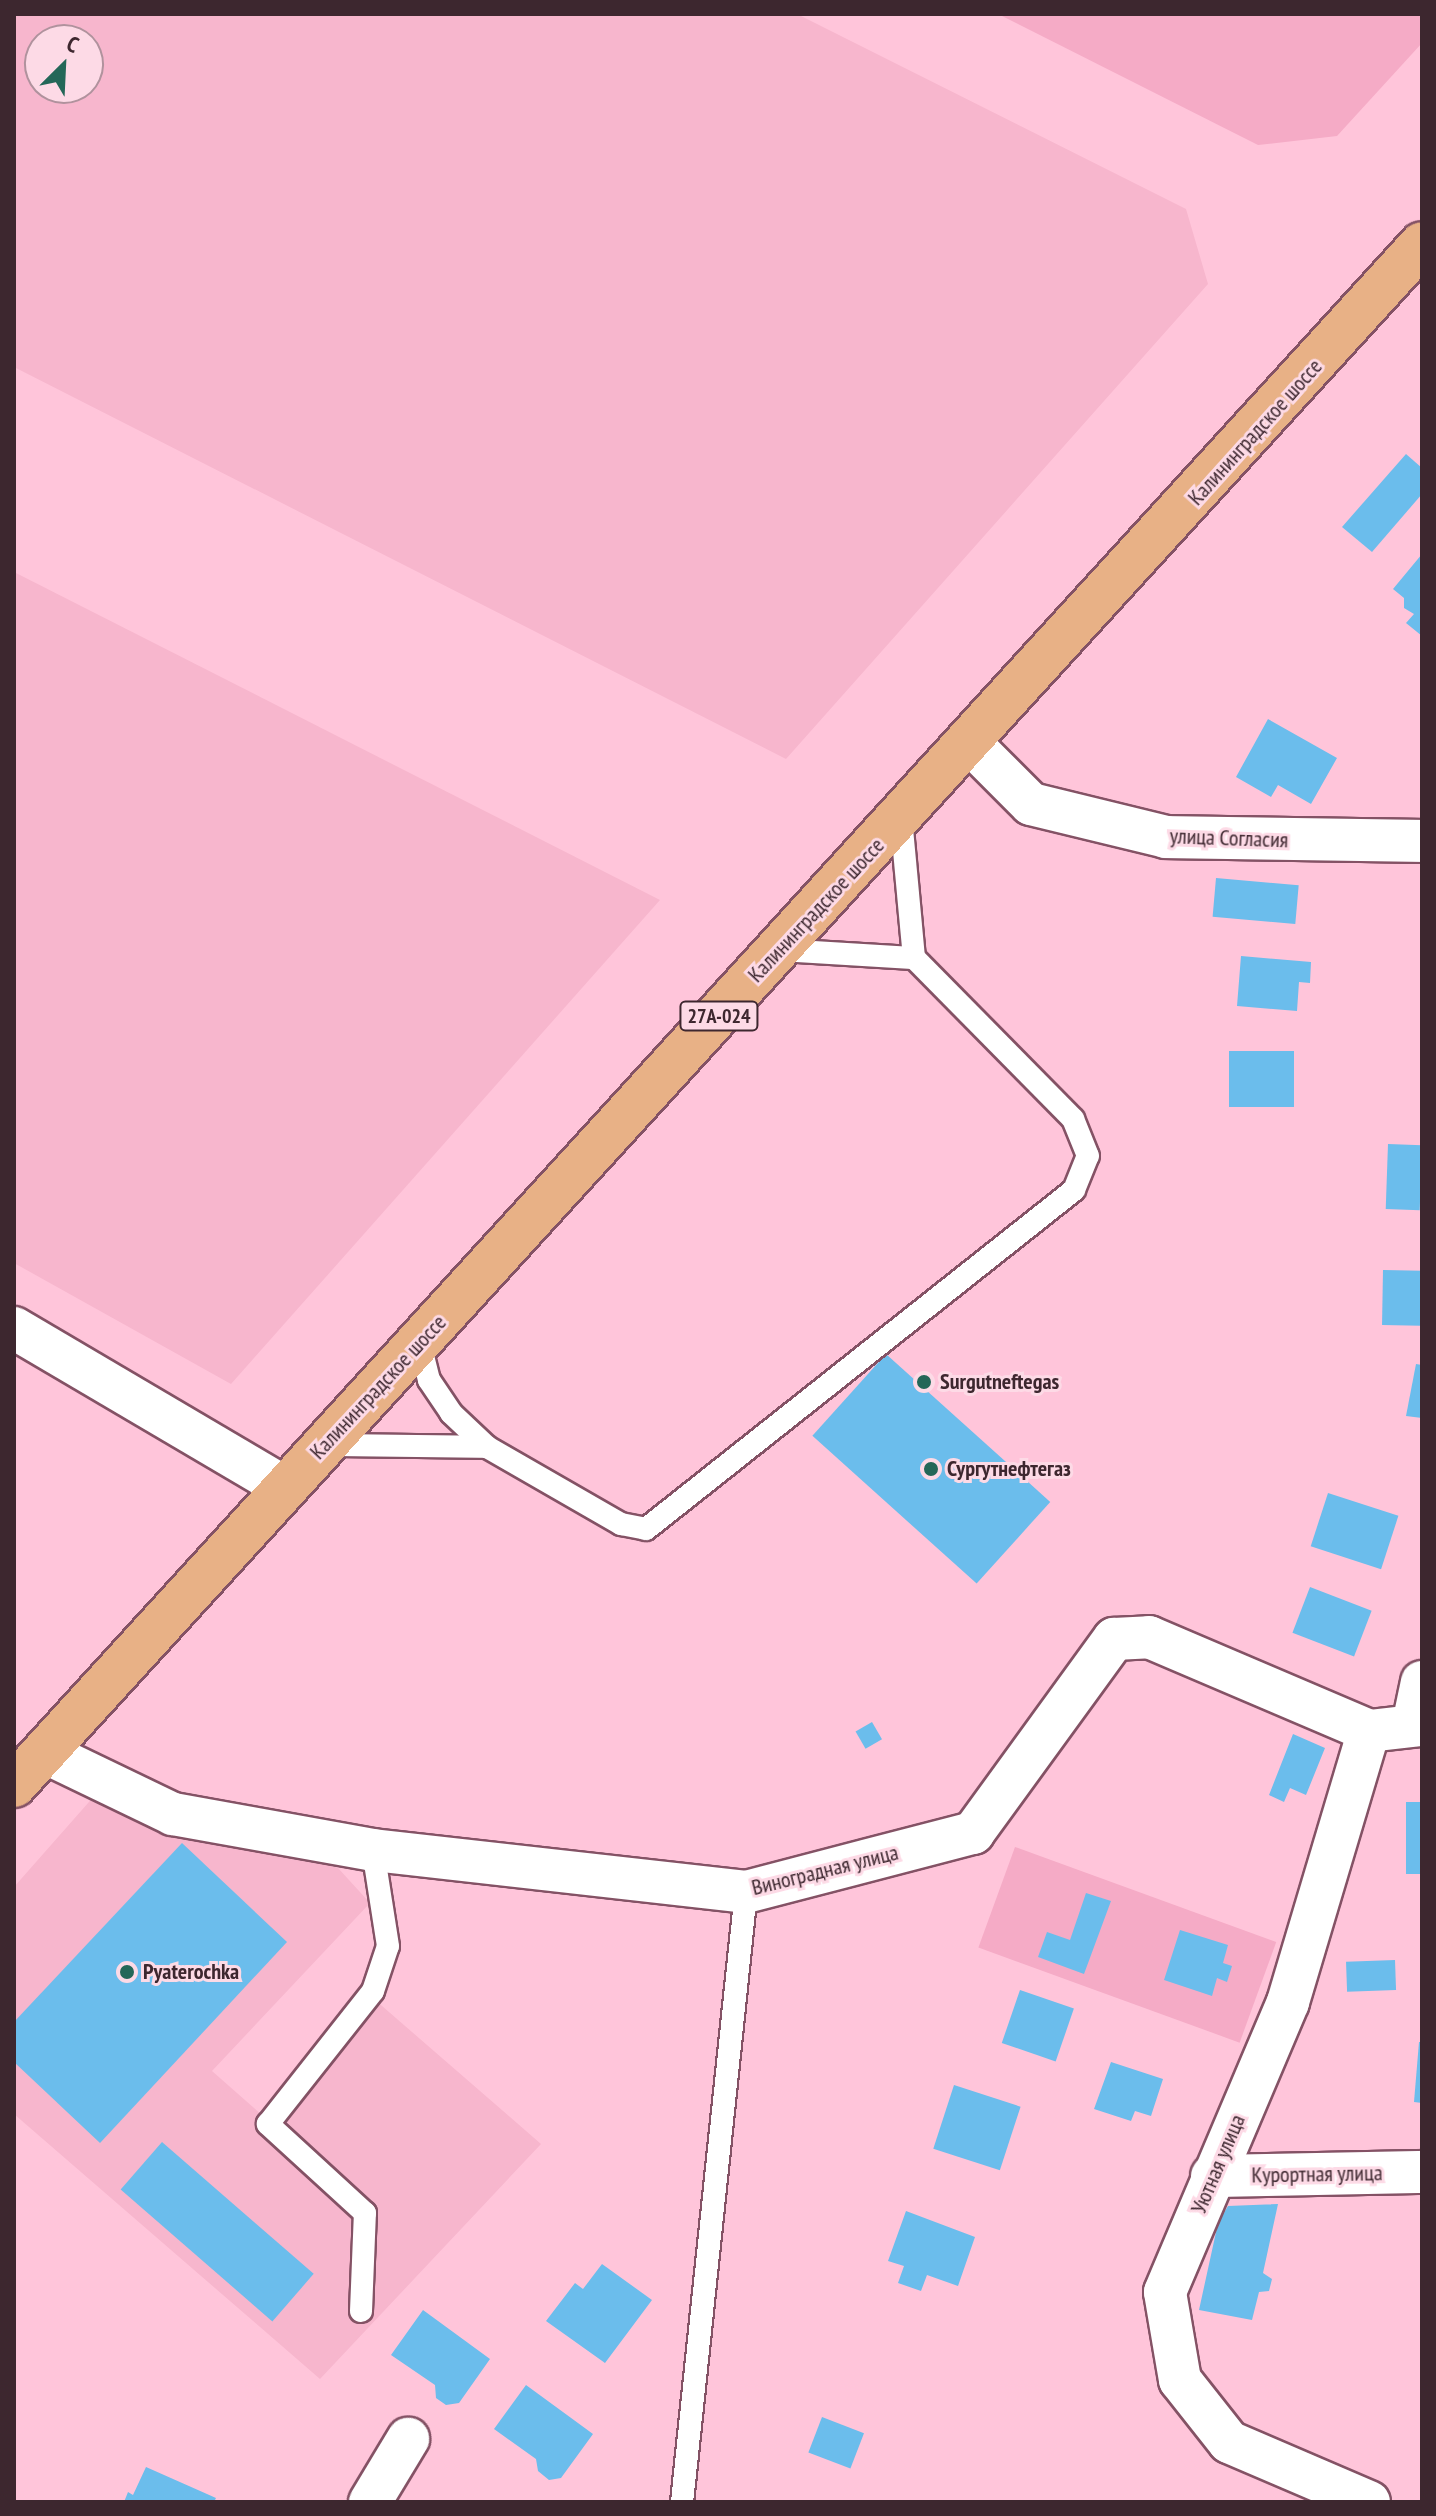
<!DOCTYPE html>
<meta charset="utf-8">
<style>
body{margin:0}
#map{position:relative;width:1436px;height:2516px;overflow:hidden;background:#ffc5da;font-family:"PT Sans Narrow",sans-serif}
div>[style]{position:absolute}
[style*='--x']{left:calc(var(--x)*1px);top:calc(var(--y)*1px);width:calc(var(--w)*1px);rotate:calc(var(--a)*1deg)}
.built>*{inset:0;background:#f7b6cd}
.green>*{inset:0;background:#f5abc6;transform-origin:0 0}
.building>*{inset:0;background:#6bbdec;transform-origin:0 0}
.roads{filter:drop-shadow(2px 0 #845265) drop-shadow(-2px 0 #845265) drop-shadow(0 2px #845265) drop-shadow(0 -2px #845265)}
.lane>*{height:22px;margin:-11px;padding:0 11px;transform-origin:11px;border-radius:11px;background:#fff}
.street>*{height:42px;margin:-21px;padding:0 21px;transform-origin:21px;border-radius:21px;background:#fff}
.primary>*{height:44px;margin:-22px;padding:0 22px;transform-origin:22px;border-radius:22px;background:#e8b186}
.dots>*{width:22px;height:22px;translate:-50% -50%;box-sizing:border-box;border:4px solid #fddae6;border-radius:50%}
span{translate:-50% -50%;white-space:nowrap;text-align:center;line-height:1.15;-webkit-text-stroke:6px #fddae6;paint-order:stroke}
.shield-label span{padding:2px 6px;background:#fddae6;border:2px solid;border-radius:6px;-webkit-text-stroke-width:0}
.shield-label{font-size:20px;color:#3d272f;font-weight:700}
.street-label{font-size:22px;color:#3d272f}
.poi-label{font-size:22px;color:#3d272f;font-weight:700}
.left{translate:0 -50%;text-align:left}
.frame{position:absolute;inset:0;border:16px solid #3d272f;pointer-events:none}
.north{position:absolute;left:24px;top:24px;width:80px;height:80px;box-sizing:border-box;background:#fddae6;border:2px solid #b0929d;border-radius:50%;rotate:24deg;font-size:22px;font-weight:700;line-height:32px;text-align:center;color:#3d272f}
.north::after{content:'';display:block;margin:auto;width:28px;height:36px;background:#246758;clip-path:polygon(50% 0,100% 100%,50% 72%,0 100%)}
</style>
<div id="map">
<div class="built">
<i style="clip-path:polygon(evenodd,14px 14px,797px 14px,1186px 209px,1208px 284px,786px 759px,14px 367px,14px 14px,40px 40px,88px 40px,88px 88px,40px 88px,40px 40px)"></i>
<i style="clip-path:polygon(14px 572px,660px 900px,231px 1384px,14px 1263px)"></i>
<i style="clip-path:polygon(96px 1794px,338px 1868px,370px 1903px,212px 2071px,263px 2116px,374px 1999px,541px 2144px,320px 2379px,14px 2114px,14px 1887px)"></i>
</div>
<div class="green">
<i style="clip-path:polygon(998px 14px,1422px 14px,1422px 43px,1337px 136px,1258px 145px)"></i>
<i style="left:1015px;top:1847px;width:278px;height:107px;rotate:20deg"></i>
</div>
<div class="building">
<i style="clip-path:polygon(1406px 454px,1422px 468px,1422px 494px,1372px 552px,1342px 527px)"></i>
<i style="clip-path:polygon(1422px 554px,1422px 636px,1406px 623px,1414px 614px,1404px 608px,1404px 598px,1393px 589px)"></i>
<i style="clip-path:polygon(1268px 719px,1337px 758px,1311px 804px,1278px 785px,1271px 797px,1236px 777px)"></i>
<i style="left:1216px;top:878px;width:83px;height:39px;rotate:5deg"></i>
<i style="clip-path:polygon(1241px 956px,1311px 962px,1310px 983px,1299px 982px,1297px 1011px,1237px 1006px)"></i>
<i style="left:1229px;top:1051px;width:65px;height:56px"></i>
<i style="left:1388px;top:1144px;width:34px;height:65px;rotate:2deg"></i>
<i style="left:1383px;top:1270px;width:39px;height:55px;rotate:1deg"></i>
<i style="left:886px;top:1354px;width:221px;height:110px;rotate:42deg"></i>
<i style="clip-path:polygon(1416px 1364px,1422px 1365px,1422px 1418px,1406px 1416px)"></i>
<i style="left:1328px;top:1493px;width:74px;height:56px;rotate:18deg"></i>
<i style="left:1310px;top:1587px;width:66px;height:49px;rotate:21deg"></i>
<i style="left:872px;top:1722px;width:20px;height:19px;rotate:60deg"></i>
<i style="clip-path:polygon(1293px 1734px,1325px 1748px,1306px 1795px,1290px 1788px,1284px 1802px,1269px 1795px)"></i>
<i style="left:1406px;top:1802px;width:16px;height:72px"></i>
<i style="clip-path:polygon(182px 1843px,287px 1942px,100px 2143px,14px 2062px,14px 2022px)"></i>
<i style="clip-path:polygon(1086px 1893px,1111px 1901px,1084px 1974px,1038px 1957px,1047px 1932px,1070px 1940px)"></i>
<i style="clip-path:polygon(1180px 1930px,1228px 1945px,1223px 1963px,1232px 1966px,1227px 1982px,1217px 1978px,1212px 1996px,1164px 1980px)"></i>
<i style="left:1395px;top:1960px;width:30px;height:49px;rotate:88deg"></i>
<i style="left:1020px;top:1990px;width:57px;height:56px;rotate:19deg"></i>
<i style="clip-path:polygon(1419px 2042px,1422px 2042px,1422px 2103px,1414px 2102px)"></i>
<i style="clip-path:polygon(1111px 2062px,1163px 2079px,1151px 2116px,1135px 2111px,1131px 2121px,1094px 2109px)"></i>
<i style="left:954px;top:2085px;width:70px;height:67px;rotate:18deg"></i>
<i style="left:162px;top:2142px;width:201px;height:63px;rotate:41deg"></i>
<i style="clip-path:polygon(1278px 2204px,1263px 2273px,1272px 2279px,1269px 2291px,1259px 2292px,1252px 2320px,1199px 2310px,1218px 2223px,1228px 2206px)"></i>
<i style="clip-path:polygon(906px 2211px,975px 2237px,958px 2286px,927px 2275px,921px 2291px,898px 2283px,904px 2266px,888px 2261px)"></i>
<i style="clip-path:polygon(602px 2264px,652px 2300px,605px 2363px,546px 2321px,575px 2283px,583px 2289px)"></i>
<i style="clip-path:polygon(423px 2310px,490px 2359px,459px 2403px,446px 2405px,436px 2398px,435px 2385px,391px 2355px)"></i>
<i style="clip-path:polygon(526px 2385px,593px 2434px,561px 2478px,549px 2480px,538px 2471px,536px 2459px,494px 2429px)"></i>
<i style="left:822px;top:2417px;width:45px;height:38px;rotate:21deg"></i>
<i style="clip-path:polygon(146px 2467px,216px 2498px,214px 2502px,124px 2502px,128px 2492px,133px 2495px)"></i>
</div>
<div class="roads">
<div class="lane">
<i style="--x:779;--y:950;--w:135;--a:3.4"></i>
<i style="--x:420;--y:1344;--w:37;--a:76"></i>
<i style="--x:429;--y:1380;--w:40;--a:56"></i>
<i style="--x:451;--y:1413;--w:50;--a:43.4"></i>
<i style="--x:487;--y:1447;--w:155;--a:29.9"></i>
<i style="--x:621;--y:1524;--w:25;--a:11"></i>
<i style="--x:646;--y:1529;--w:546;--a:-38.38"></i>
<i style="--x:1074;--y:1190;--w:37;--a:-68"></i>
<i style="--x:1088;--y:1156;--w:40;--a:-112"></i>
<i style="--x:1073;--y:1119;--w:226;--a:-134.6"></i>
<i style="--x:914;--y:958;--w:141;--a:-95.3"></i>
<i style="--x:326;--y:1445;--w:161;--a:0.7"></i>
<i style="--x:361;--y:2311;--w:98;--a:-87.7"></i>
<i style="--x:365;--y:2213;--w:132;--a:-137.5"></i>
<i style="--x:268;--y:2124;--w:169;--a:-51.7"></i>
<i style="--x:373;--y:1991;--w:47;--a:-71.6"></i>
<i style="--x:388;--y:1946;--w:97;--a:-98.9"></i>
<i style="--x:682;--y:2502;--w:613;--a:-84.01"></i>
</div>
<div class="street">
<i style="--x:970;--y:743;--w:86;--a:45"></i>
<i style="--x:1031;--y:804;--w:139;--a:13.7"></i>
<i style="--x:1166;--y:837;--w:256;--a:0.9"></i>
<i style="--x:14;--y:1328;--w:313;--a:30.5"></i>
<i style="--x:1413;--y:1725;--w:44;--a:-78.2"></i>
<i style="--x:44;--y:1752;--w:143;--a:25.7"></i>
<i style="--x:173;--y:1814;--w:203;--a:10.2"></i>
<i style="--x:373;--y:1850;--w:375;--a:6.4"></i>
<i style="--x:746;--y:1892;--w:235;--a:-14.6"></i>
<i style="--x:973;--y:1833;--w:240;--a:-54"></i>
<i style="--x:1114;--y:1639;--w:35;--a:-3"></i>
<i style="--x:1149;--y:1637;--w:239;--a:23.1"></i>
<i style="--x:1369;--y:1731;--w:53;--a:-6.5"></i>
<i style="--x:1212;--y:2176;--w:210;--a:-1.1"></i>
<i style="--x:370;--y:2502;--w:74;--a:-58.9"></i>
<i style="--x:1369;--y:2502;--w:152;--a:-156.8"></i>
<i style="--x:1229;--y:2442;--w:79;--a:-128.3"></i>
<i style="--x:1180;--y:2380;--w:89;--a:-99.7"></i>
<i style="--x:1165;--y:2292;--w:315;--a:-67"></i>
<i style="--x:1288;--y:2002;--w:283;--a:-73.4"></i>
</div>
<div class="primary">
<i style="--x:14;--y:1785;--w:2087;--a:-47.58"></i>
</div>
</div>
<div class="dots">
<i style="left:924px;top:1382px;background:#246758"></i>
<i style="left:931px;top:1469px;background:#246758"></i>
<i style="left:127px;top:1972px;background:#246758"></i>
</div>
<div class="shield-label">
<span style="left:719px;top:1016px">27А-024</span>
</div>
<div class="street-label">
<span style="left:1255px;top:432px;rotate:-48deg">Калининградское шоссе</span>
<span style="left:1229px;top:838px;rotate:2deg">улица Согласия</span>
<span style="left:816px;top:910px;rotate:-47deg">Калининградское шоссе</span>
<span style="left:378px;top:1387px;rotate:-47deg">Калининградское шоссе</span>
<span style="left:825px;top:1870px;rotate:-14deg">Виноградная улица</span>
<span style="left:1218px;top:2164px;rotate:-67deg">Уютная улица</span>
<span style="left:1317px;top:2174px;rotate:-1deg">Курортная улица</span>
</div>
<div class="poi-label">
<span class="left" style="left:940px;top:1382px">Surgutneftegas</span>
<span class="left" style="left:947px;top:1469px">Сургутнефтегаз</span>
<span class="left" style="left:143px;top:1972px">Pyaterochka</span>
</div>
<div class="frame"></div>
<div class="north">С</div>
</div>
